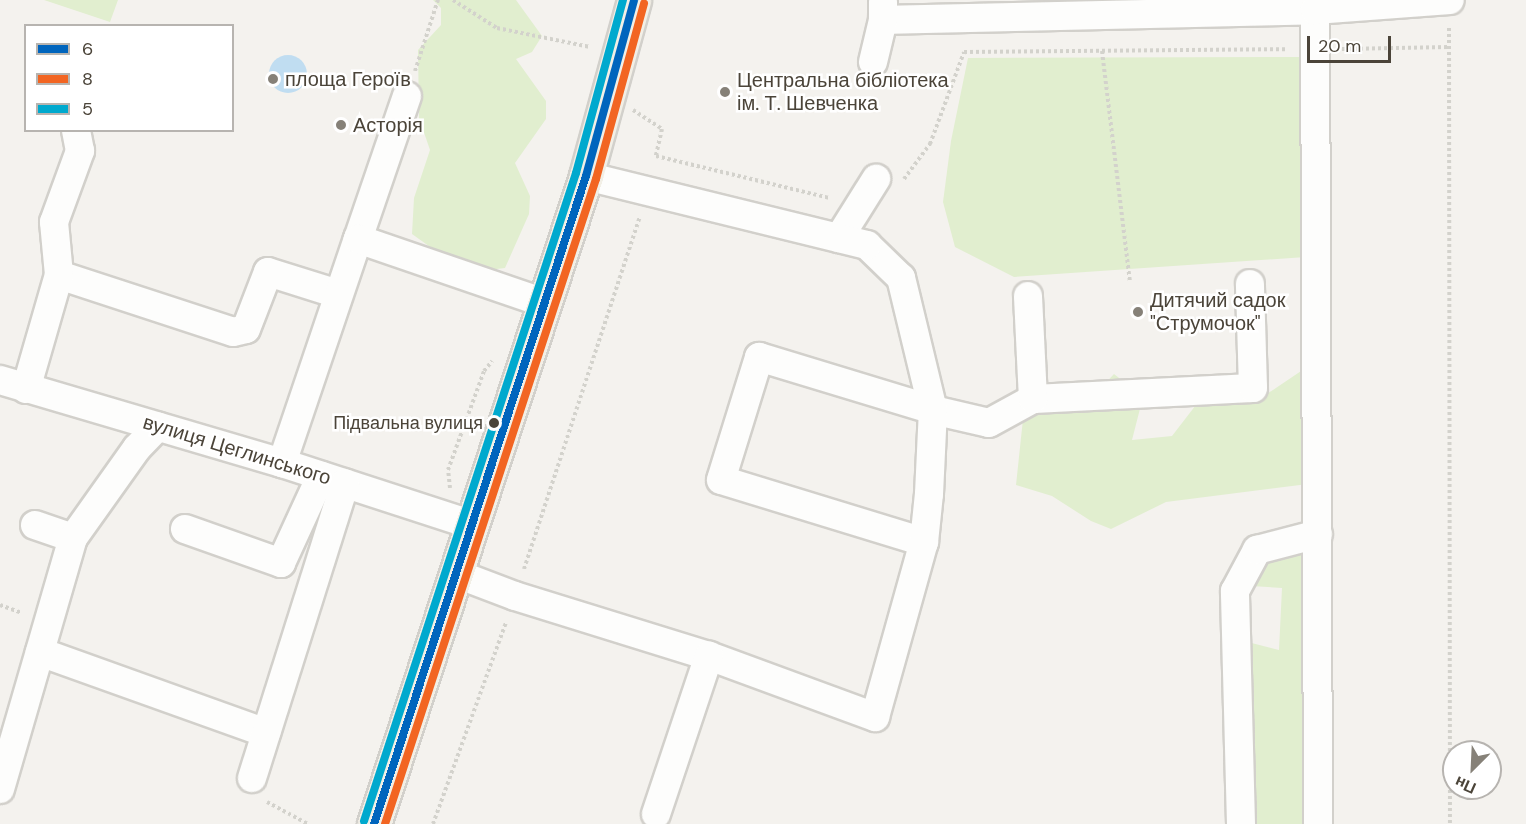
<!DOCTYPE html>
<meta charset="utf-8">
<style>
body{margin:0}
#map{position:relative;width:1526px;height:824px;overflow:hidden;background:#f4f2ee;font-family:"DM Sans",sans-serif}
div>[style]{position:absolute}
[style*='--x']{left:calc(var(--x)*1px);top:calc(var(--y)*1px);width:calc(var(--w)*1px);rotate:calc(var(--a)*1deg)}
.green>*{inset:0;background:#e1eecf}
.water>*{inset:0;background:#c0ddf1}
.round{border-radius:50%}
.path>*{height:4px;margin-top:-2px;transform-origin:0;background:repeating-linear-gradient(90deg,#d3d2cc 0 3px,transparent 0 6px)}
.roads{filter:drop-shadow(2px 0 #d2d0cb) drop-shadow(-2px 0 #d2d0cb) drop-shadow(0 2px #d2d0cb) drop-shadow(0 -2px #d2d0cb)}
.minor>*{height:28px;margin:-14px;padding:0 14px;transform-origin:14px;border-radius:14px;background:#fdfdfc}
.major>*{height:33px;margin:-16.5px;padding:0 16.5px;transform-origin:16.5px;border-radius:16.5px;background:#f2efe6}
.bus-1>*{height:8px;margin:-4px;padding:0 4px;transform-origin:4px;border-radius:4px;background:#0065bd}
.bus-2>*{height:8px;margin:-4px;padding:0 4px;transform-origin:4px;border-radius:4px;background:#f26522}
.bus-3>*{height:8px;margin:-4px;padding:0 4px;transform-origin:4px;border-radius:4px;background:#00a9ce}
.dots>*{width:16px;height:16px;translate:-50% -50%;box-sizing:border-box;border:3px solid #fff;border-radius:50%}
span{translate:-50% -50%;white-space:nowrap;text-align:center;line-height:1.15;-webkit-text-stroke:5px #fff;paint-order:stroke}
.bus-label{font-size:18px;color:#4b4439}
.right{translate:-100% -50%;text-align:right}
.poi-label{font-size:20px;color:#4b4439}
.left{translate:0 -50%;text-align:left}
.street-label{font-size:20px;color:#4b4439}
.legend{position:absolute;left:24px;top:24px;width:210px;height:108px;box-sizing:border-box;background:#fff;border:2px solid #b7b4b0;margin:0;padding:8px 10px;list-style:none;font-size:18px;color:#4b4439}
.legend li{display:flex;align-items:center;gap:12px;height:30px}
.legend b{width:30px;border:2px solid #b7b4b0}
.north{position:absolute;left:1442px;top:740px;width:60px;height:60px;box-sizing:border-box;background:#fff;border:2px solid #b7b4b0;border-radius:50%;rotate:204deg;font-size:16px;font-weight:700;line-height:24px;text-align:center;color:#4b4439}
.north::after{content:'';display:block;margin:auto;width:21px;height:27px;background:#868178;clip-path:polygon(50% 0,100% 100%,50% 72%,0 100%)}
.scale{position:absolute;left:1307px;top:36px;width:84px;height:27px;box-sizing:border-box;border:3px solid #4b4439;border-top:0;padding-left:8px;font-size:18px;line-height:21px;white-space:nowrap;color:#4b4439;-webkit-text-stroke:4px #fff;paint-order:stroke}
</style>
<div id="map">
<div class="green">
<i style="clip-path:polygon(44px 0,118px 0,110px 22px)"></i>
<i style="clip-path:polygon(433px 0,516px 0,542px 36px,532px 52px,516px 59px,546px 101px,546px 119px,515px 163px,530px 196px,529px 214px,505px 268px,488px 270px,440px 254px,412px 234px,414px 198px,430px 150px,419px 118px,418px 50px,441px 25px,441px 8px)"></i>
<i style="clip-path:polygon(1305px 57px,1306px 257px,1014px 277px,955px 247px,943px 202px,951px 141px,968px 58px)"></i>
<i style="clip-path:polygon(1307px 367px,1308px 484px,1166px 502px,1111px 529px,1091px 521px,1052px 496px,1016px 485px,1023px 419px,1052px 405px,1095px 394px,1114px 374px,1143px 397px,1132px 440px,1172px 436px,1199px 401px,1258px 400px)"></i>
<i style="clip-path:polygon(1310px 548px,1310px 824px,1248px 824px,1240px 640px,1279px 650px,1282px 588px,1251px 586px,1267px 557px)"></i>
</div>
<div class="water">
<i class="round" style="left:269px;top:55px;width:38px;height:38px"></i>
</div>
<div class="path">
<i style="--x:453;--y:0;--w:52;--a:32.5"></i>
<i style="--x:497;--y:28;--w:95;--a:11.5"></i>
<i style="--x:1449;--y:28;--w:796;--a:89.93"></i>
<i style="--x:1342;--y:49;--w:107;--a:-1.1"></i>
<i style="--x:1102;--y:51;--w:233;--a:83.1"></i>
<i style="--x:415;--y:71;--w:75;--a:-72.1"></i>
<i style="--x:633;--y:110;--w:35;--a:33"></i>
<i style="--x:662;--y:129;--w:28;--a:103"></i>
<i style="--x:656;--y:156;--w:179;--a:13.6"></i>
<i style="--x:904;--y:179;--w:44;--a:-53.4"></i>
<i style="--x:930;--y:144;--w:98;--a:-69.7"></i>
<i style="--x:964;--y:52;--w:322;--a:-0.5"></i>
<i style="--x:450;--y:488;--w:18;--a:-96"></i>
<i style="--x:448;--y:470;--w:105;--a:-70"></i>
<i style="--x:484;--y:371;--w:13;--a:-51"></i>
<i style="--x:524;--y:569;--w:371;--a:-71.8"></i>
<i style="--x:0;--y:605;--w:23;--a:20"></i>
<i style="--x:267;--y:802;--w:47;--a:28.2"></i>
<i style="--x:433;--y:824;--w:215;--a:-70.1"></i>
</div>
<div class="roads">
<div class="minor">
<i style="--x:883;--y:20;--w:432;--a:-1.3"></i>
<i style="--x:873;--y:62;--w:43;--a:-76.6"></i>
<i style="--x:883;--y:20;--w:18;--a:-90"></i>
<i style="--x:839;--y:238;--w:70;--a:-57.9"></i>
<i style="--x:358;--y:239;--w:151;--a:-71.1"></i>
<i style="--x:59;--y:275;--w:183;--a:18.1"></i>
<i style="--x:233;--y:332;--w:13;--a:-13"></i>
<i style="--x:246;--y:329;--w:61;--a:-68.9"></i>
<i style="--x:268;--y:272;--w:73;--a:17.4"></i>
<i style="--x:0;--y:380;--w:294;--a:16.4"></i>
<i style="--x:282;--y:463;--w:201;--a:18"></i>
<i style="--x:26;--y:389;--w:119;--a:-73.9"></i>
<i style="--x:59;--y:275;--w:53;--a:-95.4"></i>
<i style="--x:54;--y:222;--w:76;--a:-69.9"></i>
<i style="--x:80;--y:151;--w:21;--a:-101"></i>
<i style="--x:1033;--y:399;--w:220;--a:-2.9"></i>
<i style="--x:1253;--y:388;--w:104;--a:-91.7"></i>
<i style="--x:282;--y:463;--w:237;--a:-71.3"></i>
<i style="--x:358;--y:239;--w:198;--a:18.9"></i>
<i style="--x:35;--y:525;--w:40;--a:18.9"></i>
<i style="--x:185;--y:529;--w:102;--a:19.5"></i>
<i style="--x:281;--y:563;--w:96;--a:-65.3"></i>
<i style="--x:924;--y:542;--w:212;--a:-163"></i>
<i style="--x:721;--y:480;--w:129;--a:-72.8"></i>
<i style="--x:759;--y:357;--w:182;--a:16.9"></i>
<i style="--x:933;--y:410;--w:57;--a:13.1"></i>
<i style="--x:989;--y:423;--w:50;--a:-28.6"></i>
<i style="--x:1033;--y:399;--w:103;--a:-92.8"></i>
<i style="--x:457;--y:574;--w:62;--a:20.8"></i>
<i style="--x:515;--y:596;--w:203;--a:17.2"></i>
<i style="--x:709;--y:656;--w:177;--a:20.2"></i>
<i style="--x:875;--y:717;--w:182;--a:-74.4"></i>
<i style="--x:924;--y:542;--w:48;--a:-84.1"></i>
<i style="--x:929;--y:494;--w:84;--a:-87.3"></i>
<i style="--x:933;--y:410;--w:136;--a:-103.6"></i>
<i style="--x:901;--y:278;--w:47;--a:-135.9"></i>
<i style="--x:867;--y:245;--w:289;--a:-166.2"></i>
<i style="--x:40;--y:652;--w:240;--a:19.7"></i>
<i style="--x:252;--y:778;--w:309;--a:-72.5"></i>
<i style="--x:0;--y:789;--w:261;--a:-73.8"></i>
<i style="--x:73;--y:538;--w:110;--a:-54.6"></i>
<i style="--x:137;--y:448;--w:30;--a:-46"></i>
<i style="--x:656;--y:814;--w:167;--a:-71.5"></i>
<i style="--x:1241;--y:824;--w:233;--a:-91.5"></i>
<i style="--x:1235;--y:591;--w:47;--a:-61.8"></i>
<i style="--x:1257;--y:550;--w:63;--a:-14.7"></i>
<i style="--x:1318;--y:824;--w:814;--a:-90.21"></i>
<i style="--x:1315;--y:10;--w:135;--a:-4.2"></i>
</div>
<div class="major">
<i style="--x:374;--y:824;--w:682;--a:-71.88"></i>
<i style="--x:586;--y:176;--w:182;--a:-74.7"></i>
</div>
</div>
<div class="bus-1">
<i style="--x:374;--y:824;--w:682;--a:-71.88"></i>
<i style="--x:586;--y:176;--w:182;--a:-74.7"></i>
</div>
<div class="bus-2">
<i style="--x:385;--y:824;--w:679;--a:-71.89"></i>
<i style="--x:596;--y:179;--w:182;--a:-74.7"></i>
</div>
<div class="bus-3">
<i style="--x:364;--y:821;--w:682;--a:-71.88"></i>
<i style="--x:576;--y:173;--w:179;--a:-74.8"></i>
</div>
<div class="dots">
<i style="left:273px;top:79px;background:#868178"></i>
<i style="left:725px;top:92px;background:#868178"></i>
<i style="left:341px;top:125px;background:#868178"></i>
<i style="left:1138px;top:312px;background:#868178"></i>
<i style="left:494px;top:423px;background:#4b4439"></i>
</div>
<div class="bus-label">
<span class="right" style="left:483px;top:423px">Підвальна вулиця</span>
</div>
<div class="poi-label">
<span class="left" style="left:285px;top:79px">площа Героїв</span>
<span class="left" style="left:737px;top:92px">Центральна бібліотека<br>ім. Т. Шевченка</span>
<span class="left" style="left:353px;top:125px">Асторія</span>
<span class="left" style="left:1150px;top:312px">Дитячий садок<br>"Струмочок"</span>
</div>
<div class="street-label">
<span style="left:237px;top:450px;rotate:17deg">вулиця Цеглинського</span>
</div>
<ul class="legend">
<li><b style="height:8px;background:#0065bd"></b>6</li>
<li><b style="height:8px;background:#f26522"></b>8</li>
<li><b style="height:8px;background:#00a9ce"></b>5</li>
</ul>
<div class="north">Пн</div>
<div class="scale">20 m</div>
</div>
